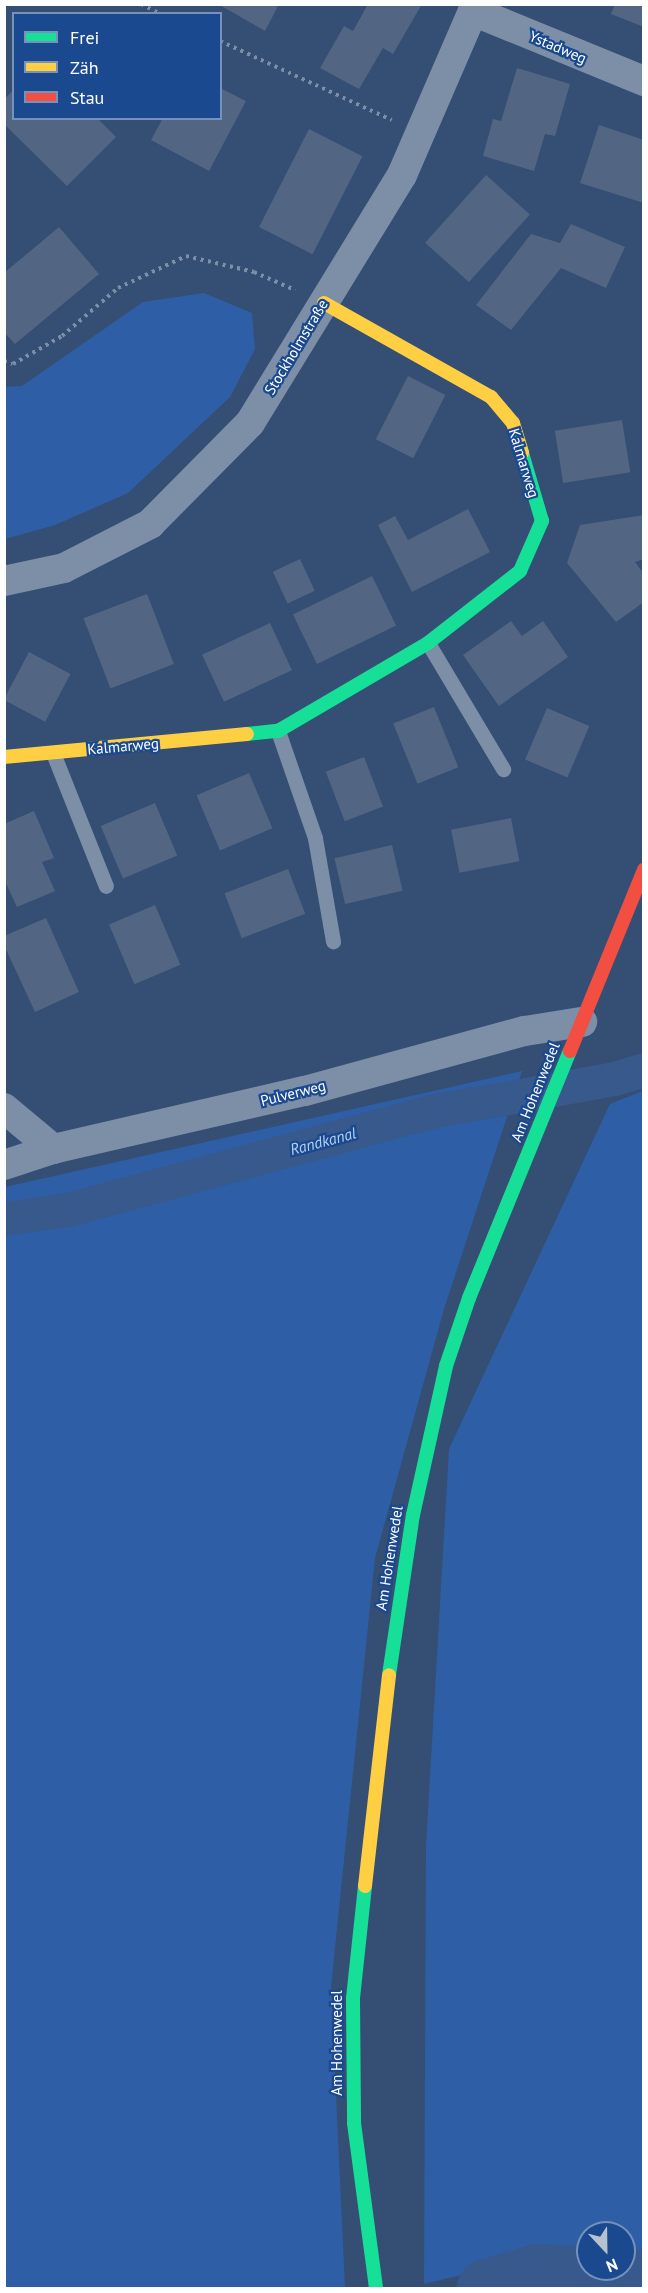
<!DOCTYPE html>
<meta charset="utf-8">
<style>
body{margin:0}
#map{position:relative;width:648px;height:2293px;overflow:hidden;background:#354e74;font-family:"PT Sans",sans-serif}
div>[style]{position:absolute}
[style*='--x']{left:calc(var(--x)*1px);top:calc(var(--y)*1px);width:calc(var(--w)*1px);rotate:calc(var(--a)*1deg)}
.green>*{inset:0;background:#2e5fa6}
.canal>*{height:34px;margin:-17px;padding:0 17px;transform-origin:17px;border-radius:17px;background:#38598c}
.river>*{height:58px;margin:-29px;padding:0 29px;transform-origin:29px;border-radius:29px;background:#38598c}
.building>*{inset:0;background:#526684;transform-origin:0 0}
.path>*{height:4px;margin-top:-2px;transform-origin:0;background:repeating-linear-gradient(90deg,#7c8fa7 0 3px,transparent 0 7.5px)}
.lane>*{height:15px;margin:-7.5px;padding:0 7.5px;transform-origin:7.5px;border-radius:7.5px;background:#7c8fa7}
.street>*{height:30px;margin:-15px;padding:0 15px;transform-origin:15px;border-radius:15px;background:#7c8fa7}
.fast>*{height:14px;margin:-7px;padding:0 7px;transform-origin:7px;border-radius:7px;background:#16e098}
.slow>*{height:14px;margin:-7px;padding:0 7px;transform-origin:7px;border-radius:7px;background:#ffcf43}
.jam>*{height:14px;margin:-7px;padding:0 7px;transform-origin:7px;border-radius:7px;background:#f24e42}
span{translate:-50% -50%;white-space:nowrap;text-align:center;line-height:1.15;-webkit-text-stroke:4.5px #1a498f;paint-order:stroke}
.street-label{font-size:15px;color:#fff}
.water-label{font-size:16px;color:#b4d0f5;font-style:italic}
.frame{position:absolute;inset:0;border:6px solid #fff;pointer-events:none}
.legend{position:absolute;left:12px;top:12px;width:210px;height:108px;box-sizing:border-box;background:#1a498f;border:2px solid #7692bc;margin:0;padding:8px 10px;list-style:none;font-size:18px;color:#fff}
.legend li{display:flex;align-items:center;gap:12px;height:30px}
.legend b{width:30px;border:2px solid #7692bc}
.north{position:absolute;left:576px;top:2221px;width:60px;height:60px;box-sizing:border-box;background:#1a498f;border:2px solid #7692bc;border-radius:50%;rotate:158deg;font-size:16px;font-weight:700;line-height:24px;text-align:center;color:#fff}
.north::after{content:'';display:block;margin:auto;width:21px;height:27px;background:#b8c1ce;clip-path:polygon(50% 0,100% 100%,50% 72%,0 100%)}
</style>
<div id="map">
<div class="green">
<i style="clip-path:polygon(204px 293px,252px 313px,255px 349px,230px 397px,128px 493px,55px 525px,5px 539px,5px 387px,22px 386px,143px 302px)"></i>
<i style="clip-path:polygon(522px 1071px,444px 1309px,375px 1558px,331px 1987px,345px 2288px,5px 2288px,5px 1187px)"></i>
<i style="clip-path:polygon(643px 1091px,643px 2262px,624px 2261px,624px 2233px,588px 2233px,588px 2259px,536px 2257px,424px 2284px,426px 1845px,449px 1449px,610px 1104px)"></i>
</div>
<div class="canal">
<i style="--x:4;--y:1219;--w:65;--a:-8"></i>
<i style="--x:68;--y:1210;--w:381;--a:-15.1"></i>
<i style="--x:436;--y:1111;--w:182;--a:-10.1"></i>
<i style="--x:615;--y:1079;--w:30;--a:-17"></i>
</div>
<div class="river">
<i style="--x:486;--y:2288;--w:55;--a:-15.8"></i>
<i style="--x:539;--y:2273;--w:105;--a:3.3"></i>
</div>
<div class="building">
<i style="clip-path:polygon(218px 4px,279px 4px,265px 31px)"></i>
<i style="clip-path:polygon(368px 4px,422px 4px,393px 54px,383px 48px,359px 89px,320px 68px,344px 26px,353px 31px)"></i>
<i style="clip-path:polygon(615px 4px,644px 4px,644px 27px,611px 14px)"></i>
<i style="clip-path:polygon(517px 68px,570px 84px,555px 136px,545px 134px,534px 171px,483px 156px,493px 119px,501px 121px)"></i>
<i style="clip-path:polygon(220px 88px,246px 101px,209px 171px,151px 140px,163px 118px,220px 118px)"></i>
<i style="clip-path:polygon(14px 90px,14px 118px,97px 118px,116px 137px,67px 186px,4px 124px,4px 99px)"></i>
<i style="clip-path:polygon(599px 125px,644px 140px,644px 203px,580px 183px)"></i>
<i style="left:309px;top:129px;width:60px;height:110px;rotate:27deg"></i>
<i style="left:486px;top:175px;width:59px;height:91px;rotate:42deg"></i>
<i style="clip-path:polygon(571px 224px,625px 247px,606px 288px,561px 268px,511px 330px,476px 305px,531px 234px,560px 243px)"></i>
<i style="clip-path:polygon(59px 227px,99px 274px,15px 344px,4px 332px,4px 273px)"></i>
<i style="left:408px;top:376px;width:42px;height:71px;rotate:27deg"></i>
<i style="left:622px;top:420px;width:53px;height:68px;rotate:81deg"></i>
<i style="clip-path:polygon(468px 509px,490px 552px,412px 592px,378px 525px,395px 516px,408px 540px)"></i>
<i style="clip-path:polygon(644px 515px,644px 559px,635px 562px,644px 574px,644px 602px,616px 622px,567px 563px,580px 525px)"></i>
<i style="left:300px;top:559px;width:35px;height:30px;rotate:65deg"></i>
<i style="left:372px;top:576px;width:55px;height:88px;rotate:64deg"></i>
<i style="left:147px;top:594px;width:75px;height:68px;rotate:69deg"></i>
<i style="clip-path:polygon(511px 621px,522px 636px,543px 621px,568px 657px,499px 706px,463px 655px)"></i>
<i style="left:270px;top:623px;width:52px;height:75px;rotate:65deg"></i>
<i style="left:29px;top:652px;width:47px;height:54px;rotate:28deg"></i>
<i style="left:434px;top:707px;width:65px;height:44px;rotate:68deg"></i>
<i style="left:547px;top:708px;width:46px;height:56px;rotate:23deg"></i>
<i style="left:364px;top:757px;width:53px;height:41px;rotate:69deg"></i>
<i style="left:249px;top:773px;width:60px;height:57px;rotate:67deg"></i>
<i style="left:155px;top:803px;width:57px;height:59px;rotate:67deg"></i>
<i style="clip-path:polygon(34px 811px,54px 858px,42px 862px,55px 891px,17px 907px,4px 879px,4px 824px)"></i>
<i style="left:511px;top:818px;width:44px;height:61px;rotate:79deg"></i>
<i style="left:392px;top:845px;width:47px;height:59px;rotate:77deg"></i>
<i style="left:288px;top:869px;width:48px;height:68px;rotate:69deg"></i>
<i style="left:155px;top:905px;width:65px;height:50px;rotate:67deg"></i>
<i style="clip-path:polygon(46px 918px,79px 992px,35px 1012px,4px 945px,4px 936px)"></i>
</div>
<div class="path">
<i style="--x:141;--y:4;--w:22;--a:27"></i>
<i style="--x:220;--y:41;--w:189;--a:24.7"></i>
<i style="--x:4;--y:361;--w:9;--a:18"></i>
<i style="--x:13;--y:364;--w:56;--a:-29.7"></i>
<i style="--x:62;--y:336;--w:74;--a:-40.6"></i>
<i style="--x:118;--y:288;--w:75;--a:-25.2"></i>
<i style="--x:186;--y:256;--w:70;--a:13.2"></i>
<i style="--x:254;--y:272;--w:45;--a:23.7"></i>
</div>
<div class="lane">
<i style="--x:428;--y:643;--w:147;--a:59.2"></i>
<i style="--x:278;--y:731;--w:113;--a:70.9"></i>
<i style="--x:315;--y:838;--w:105;--a:80.1"></i>
<i style="--x:53;--y:753;--w:143;--a:68.3"></i>
</div>
<div class="street">
<i style="--x:473;--y:11;--w:185;--a:22.3"></i>
<i style="--x:4;--y:581;--w:61;--a:-12.2"></i>
<i style="--x:64;--y:568;--w:97;--a:-27.1"></i>
<i style="--x:150;--y:524;--w:142;--a:-45.3"></i>
<i style="--x:250;--y:423;--w:291;--a:-58.5"></i>
<i style="--x:402;--y:175;--w:186;--a:-66.6"></i>
<i style="--x:4;--y:1108;--w:64;--a:39.9"></i>
<i style="--x:4;--y:1165;--w:52;--a:-18.1"></i>
<i style="--x:53;--y:1149;--w:259;--a:-13"></i>
<i style="--x:305;--y:1091;--w:228;--a:-15.3"></i>
<i style="--x:525;--y:1031;--w:58;--a:-9"></i>
</div>
<div class="fast">
<i style="--x:247;--y:734;--w:31;--a:-6"></i>
<i style="--x:278;--y:731;--w:174;--a:-30.4"></i>
<i style="--x:428;--y:643;--w:117;--a:-38"></i>
<i style="--x:520;--y:571;--w:55;--a:-66.3"></i>
<i style="--x:542;--y:521;--w:71;--a:-106.4"></i>
<i style="--x:389;--y:1675;--w:162;--a:-81.5"></i>
<i style="--x:413;--y:1515;--w:153;--a:-77.5"></i>
<i style="--x:446;--y:1366;--w:72;--a:-71.3"></i>
<i style="--x:469;--y:1298;--w:267;--a:-67.8"></i>
<i style="--x:365;--y:1886;--w:114;--a:96.1"></i>
<i style="--x:353;--y:1999;--w:124;--a:89.5"></i>
<i style="--x:354;--y:2123;--w:166;--a:82.4"></i>
</div>
<div class="slow">
<i style="--x:324;--y:303;--w:192;--a:29.4"></i>
<i style="--x:491;--y:397;--w:34;--a:50"></i>
<i style="--x:513;--y:423;--w:31;--a:73"></i>
<i style="--x:4;--y:757;--w:244;--a:-5.4"></i>
<i style="--x:365;--y:1886;--w:212;--a:-83.5"></i>
</div>
<div class="jam">
<i style="--x:570;--y:1051;--w:196;--a:-67.8"></i>
</div>
<div class="street-label">
<span style="left:558px;top:47px;rotate:23deg">Ystadweg</span>
<span style="left:296px;top:347px;rotate:-59deg">Stockholmstraße</span>
<span style="left:524px;top:463px;rotate:73deg">Kalmarweg</span>
<span style="left:123px;top:746px;rotate:-5deg">Kalmarweg</span>
<span style="left:535px;top:1092px;rotate:-68deg">Am Hohenwedel</span>
<span style="left:293px;top:1093px;rotate:-14deg">Pulverweg</span>
<span style="left:389px;top:1558px;rotate:-81deg">Am Hohenwedel</span>
<span style="left:337px;top:2043px;rotate:-90deg">Am Hohenwedel</span>
</div>
<div class="water-label">
<span style="left:323px;top:1141px;rotate:-15deg">Randkanal</span>
</div>
<div class="frame"></div>
<ul class="legend">
<li><b style="height:8px;background:#16e098"></b>Frei</li>
<li><b style="height:8px;background:#ffcf43"></b>Zäh</li>
<li><b style="height:8px;background:#f24e42"></b>Stau</li>
</ul>
<div class="north">N</div>
</div>
